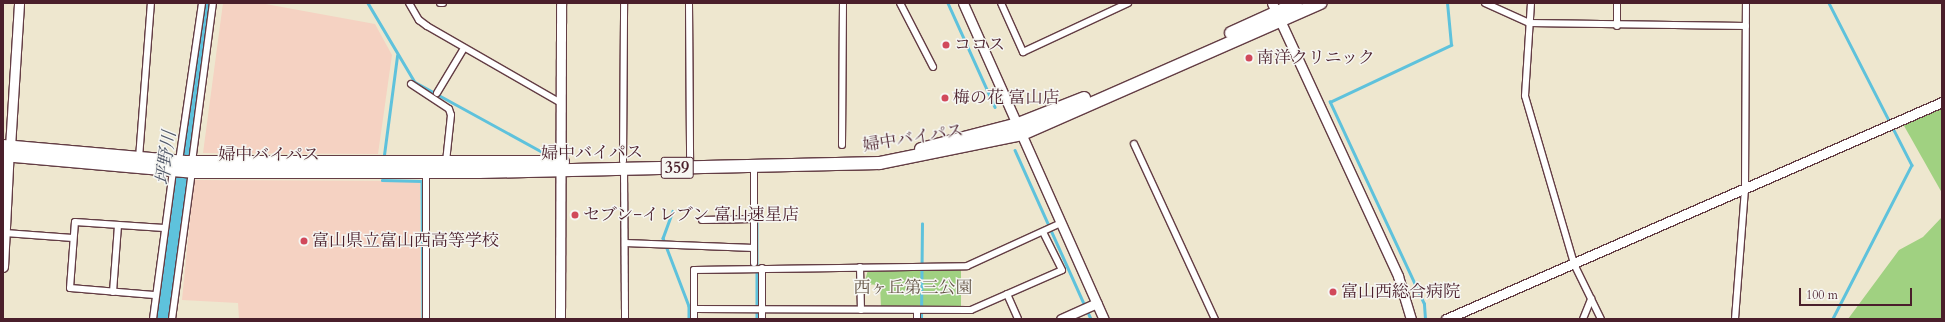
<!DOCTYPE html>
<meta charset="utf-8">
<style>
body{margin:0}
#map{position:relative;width:1945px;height:322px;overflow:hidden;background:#eee7cf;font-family:Cardo,"Noto Serif JP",serif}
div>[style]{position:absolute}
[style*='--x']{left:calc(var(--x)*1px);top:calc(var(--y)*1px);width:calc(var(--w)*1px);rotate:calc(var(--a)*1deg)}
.built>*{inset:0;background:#f5d2c2}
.green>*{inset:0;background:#a0d181}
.stream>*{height:2.5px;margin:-1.25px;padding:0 1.25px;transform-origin:1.25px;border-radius:1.25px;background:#5ec2dc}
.river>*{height:14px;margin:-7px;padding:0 7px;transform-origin:7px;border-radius:7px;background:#5ec2dc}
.roads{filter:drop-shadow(1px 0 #633d44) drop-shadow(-1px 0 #633d44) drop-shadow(0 1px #633d44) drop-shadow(0 -1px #633d44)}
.street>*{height:6px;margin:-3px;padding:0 3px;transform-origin:3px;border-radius:3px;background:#fff}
.secondary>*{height:9px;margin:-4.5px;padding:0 4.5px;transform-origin:4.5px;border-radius:4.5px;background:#fff}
.primary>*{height:10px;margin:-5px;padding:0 5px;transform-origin:5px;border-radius:5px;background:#fff}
.highway>*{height:12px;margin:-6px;padding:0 6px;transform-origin:6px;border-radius:6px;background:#fff}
.dots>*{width:11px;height:11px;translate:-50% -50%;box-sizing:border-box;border:2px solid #f6f6f2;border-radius:50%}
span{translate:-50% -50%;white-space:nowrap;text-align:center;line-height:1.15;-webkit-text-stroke:3px #f6f6f2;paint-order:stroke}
.shield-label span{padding:1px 3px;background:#f6f6f2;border:1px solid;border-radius:3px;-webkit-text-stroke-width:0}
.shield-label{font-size:16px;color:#4a1f2b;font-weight:700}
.poi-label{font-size:17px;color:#4a1f2b}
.left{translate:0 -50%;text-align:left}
.street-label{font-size:17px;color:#4a1f2b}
.park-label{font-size:17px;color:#645445}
.water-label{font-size:18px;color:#515869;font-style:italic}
.frame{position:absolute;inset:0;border:4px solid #4a1f2b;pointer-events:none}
.scale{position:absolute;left:1799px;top:288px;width:113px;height:18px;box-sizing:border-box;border:2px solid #4a1f2b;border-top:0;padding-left:5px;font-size:12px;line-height:14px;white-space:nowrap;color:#4a1f2b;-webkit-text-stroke:3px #f6f6f2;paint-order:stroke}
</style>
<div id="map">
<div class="built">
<i style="clip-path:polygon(223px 3px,260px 3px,375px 24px,392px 55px,378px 154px,203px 153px)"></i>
<i style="clip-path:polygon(194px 180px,420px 181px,421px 319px,239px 319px,238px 303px,182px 300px)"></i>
</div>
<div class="green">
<i style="clip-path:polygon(1942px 106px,1942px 193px,1903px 124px)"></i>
<i style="clip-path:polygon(1942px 217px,1942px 319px,1848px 319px,1899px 250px,1923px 237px)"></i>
<i style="clip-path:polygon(868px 270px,961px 270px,961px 307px,881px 307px,880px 285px,864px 284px)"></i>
</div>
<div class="stream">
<i style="--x:368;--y:3;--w:92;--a:59.3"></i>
<i style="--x:415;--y:82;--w:147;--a:28.8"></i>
<i style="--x:948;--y:3;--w:114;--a:65.7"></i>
<i style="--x:1829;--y:3;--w:182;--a:62.9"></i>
<i style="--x:1912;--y:165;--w:173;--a:117.2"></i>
<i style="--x:1015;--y:150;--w:171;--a:65.8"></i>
<i style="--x:384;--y:155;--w:100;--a:-82.5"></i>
<i style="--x:382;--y:180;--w:40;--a:1.4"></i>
<i style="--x:422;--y:181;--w:138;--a:89.6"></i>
<i style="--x:673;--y:211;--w:29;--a:110"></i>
<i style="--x:663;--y:238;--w:73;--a:69.1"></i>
<i style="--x:689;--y:306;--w:13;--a:90"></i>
<i style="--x:757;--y:222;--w:97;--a:90"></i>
<i style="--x:1087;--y:310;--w:10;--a:66"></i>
<i style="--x:921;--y:319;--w:95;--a:-89.4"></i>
<i style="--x:1425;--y:319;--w:15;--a:-94"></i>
<i style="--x:1424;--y:304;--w:223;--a:-115"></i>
<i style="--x:1330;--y:102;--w:134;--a:-25.2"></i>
<i style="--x:1451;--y:45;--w:42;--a:-95.4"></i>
</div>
<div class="river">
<i style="--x:164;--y:319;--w:319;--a:-82.3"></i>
</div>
<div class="roads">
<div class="street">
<i style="--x:409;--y:3;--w:20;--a:60"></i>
<i style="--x:419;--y:20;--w:10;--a:37"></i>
<i style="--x:427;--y:26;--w:152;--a:29.9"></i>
<i style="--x:440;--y:3;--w:3;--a:0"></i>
<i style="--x:689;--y:3;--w:158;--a:89.6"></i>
<i style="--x:900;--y:3;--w:72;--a:62.7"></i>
<i style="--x:1001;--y:3;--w:54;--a:65.8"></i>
<i style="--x:1023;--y:52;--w:116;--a:-25"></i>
<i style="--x:1485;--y:3;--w:48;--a:24.4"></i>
<i style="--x:1529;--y:23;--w:217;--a:0.8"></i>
<i style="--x:1531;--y:3;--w:93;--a:93.7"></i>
<i style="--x:1525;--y:96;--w:175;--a:73.7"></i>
<i style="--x:1574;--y:264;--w:61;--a:63.9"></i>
<i style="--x:1617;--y:3;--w:23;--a:90"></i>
<i style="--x:411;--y:84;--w:45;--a:33.3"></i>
<i style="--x:449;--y:109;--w:6;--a:72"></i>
<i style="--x:451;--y:115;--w:47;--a:96.1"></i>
<i style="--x:437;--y:93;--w:52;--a:-59"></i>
<i style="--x:1134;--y:144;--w:193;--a:65.2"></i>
<i style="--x:842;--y:145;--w:142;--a:-89.6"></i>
<i style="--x:139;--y:158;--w:155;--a:-85.6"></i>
<i style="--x:179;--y:161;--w:160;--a:-81.7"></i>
<i style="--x:623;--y:161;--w:158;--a:-89.6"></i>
<i style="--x:192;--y:162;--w:160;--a:-82.5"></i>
<i style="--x:624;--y:169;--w:150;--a:89.6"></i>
<i style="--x:426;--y:173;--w:146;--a:90"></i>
<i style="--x:702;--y:220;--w:52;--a:-1.1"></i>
<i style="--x:5;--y:233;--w:68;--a:4.2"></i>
<i style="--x:625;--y:243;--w:129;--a:2.2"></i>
<i style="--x:754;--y:263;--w:97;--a:-90"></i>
<i style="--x:860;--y:267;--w:43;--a:88.7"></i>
<i style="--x:113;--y:292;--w:67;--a:-85.7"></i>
<i style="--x:1007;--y:294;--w:27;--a:66"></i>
<i style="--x:154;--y:295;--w:84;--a:-175.2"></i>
<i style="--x:70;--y:288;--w:66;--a:-85.7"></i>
<i style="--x:75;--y:222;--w:89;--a:3.9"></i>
<i style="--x:694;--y:309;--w:277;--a:0.2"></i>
<i style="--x:971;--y:310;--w:99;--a:-23.7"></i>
<i style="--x:1062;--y:270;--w:42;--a:-116.6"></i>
<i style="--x:917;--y:311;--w:8;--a:90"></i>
<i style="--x:153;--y:319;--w:149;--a:-82.3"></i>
<i style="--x:172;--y:319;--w:148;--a:-82.3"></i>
<i style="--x:694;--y:319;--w:49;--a:-90"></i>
<i style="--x:694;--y:270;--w:273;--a:-0.8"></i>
<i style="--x:967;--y:266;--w:103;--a:-24.6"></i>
<i style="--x:762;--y:319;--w:51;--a:-90"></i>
<i style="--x:1583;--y:319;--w:22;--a:-68"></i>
<i style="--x:1735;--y:319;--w:131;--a:-85.6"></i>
<i style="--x:1745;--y:188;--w:185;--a:-89.7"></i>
</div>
<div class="secondary">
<i style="--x:963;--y:3;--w:346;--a:66"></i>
<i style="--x:1272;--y:3;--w:301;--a:65.2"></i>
<i style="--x:1398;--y:276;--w:45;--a:73.2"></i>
<i style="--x:10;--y:147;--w:144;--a:-86.4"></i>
<i style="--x:560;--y:319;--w:316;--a:-89.8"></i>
<i style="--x:1061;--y:319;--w:39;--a:-24"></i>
<i style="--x:1446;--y:319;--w:541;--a:-23.63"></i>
</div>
<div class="primary">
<i style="--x:3;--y:267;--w:118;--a:-87.1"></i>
</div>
<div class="highway">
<i style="--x:1231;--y:33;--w:72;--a:-24.4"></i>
<i style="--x:3;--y:146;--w:183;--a:5"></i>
<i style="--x:185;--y:162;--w:378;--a:0"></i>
<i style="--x:921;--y:149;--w:100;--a:-14.5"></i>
<i style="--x:1018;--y:124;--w:71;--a:-21.5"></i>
<i style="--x:3;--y:155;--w:190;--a:5.1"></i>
<i style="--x:192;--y:172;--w:287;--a:0"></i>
<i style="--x:479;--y:172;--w:401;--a:-1.3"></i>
<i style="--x:880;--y:163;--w:145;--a:-11.5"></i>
<i style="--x:1022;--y:134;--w:326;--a:-23.7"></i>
</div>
</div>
<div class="dots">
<i style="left:946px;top:45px;background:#d1495b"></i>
<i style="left:1249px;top:58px;background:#d1495b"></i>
<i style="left:945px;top:98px;background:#d1495b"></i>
<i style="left:575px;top:215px;background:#d1495b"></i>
<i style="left:304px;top:241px;background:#d1495b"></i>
<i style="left:1333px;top:292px;background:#d1495b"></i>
</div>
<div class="shield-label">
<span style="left:677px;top:168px">359</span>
</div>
<div class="poi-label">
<span class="left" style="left:954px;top:45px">ココス</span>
<span class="left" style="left:1257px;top:58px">南洋クリニック</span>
<span class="left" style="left:953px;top:98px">梅の花 富山店</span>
<span class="left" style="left:583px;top:215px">セブン−イレブン 富山速星店</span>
<span class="left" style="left:312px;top:241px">富山県立富山西高等学校</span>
<span class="left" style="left:1341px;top:292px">富山西総合病院</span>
</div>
<div class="street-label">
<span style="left:913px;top:138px;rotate:-9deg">婦中バイパス</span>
<span style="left:592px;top:153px;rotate:-1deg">婦中バイパス</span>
<span style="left:269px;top:155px">婦中バイパス</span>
</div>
<div class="park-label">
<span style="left:913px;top:288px">西ヶ丘第三公園</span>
</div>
<div class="water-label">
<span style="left:167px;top:158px;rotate:-82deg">坪野川</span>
</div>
<div class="frame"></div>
<div class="scale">100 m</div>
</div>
